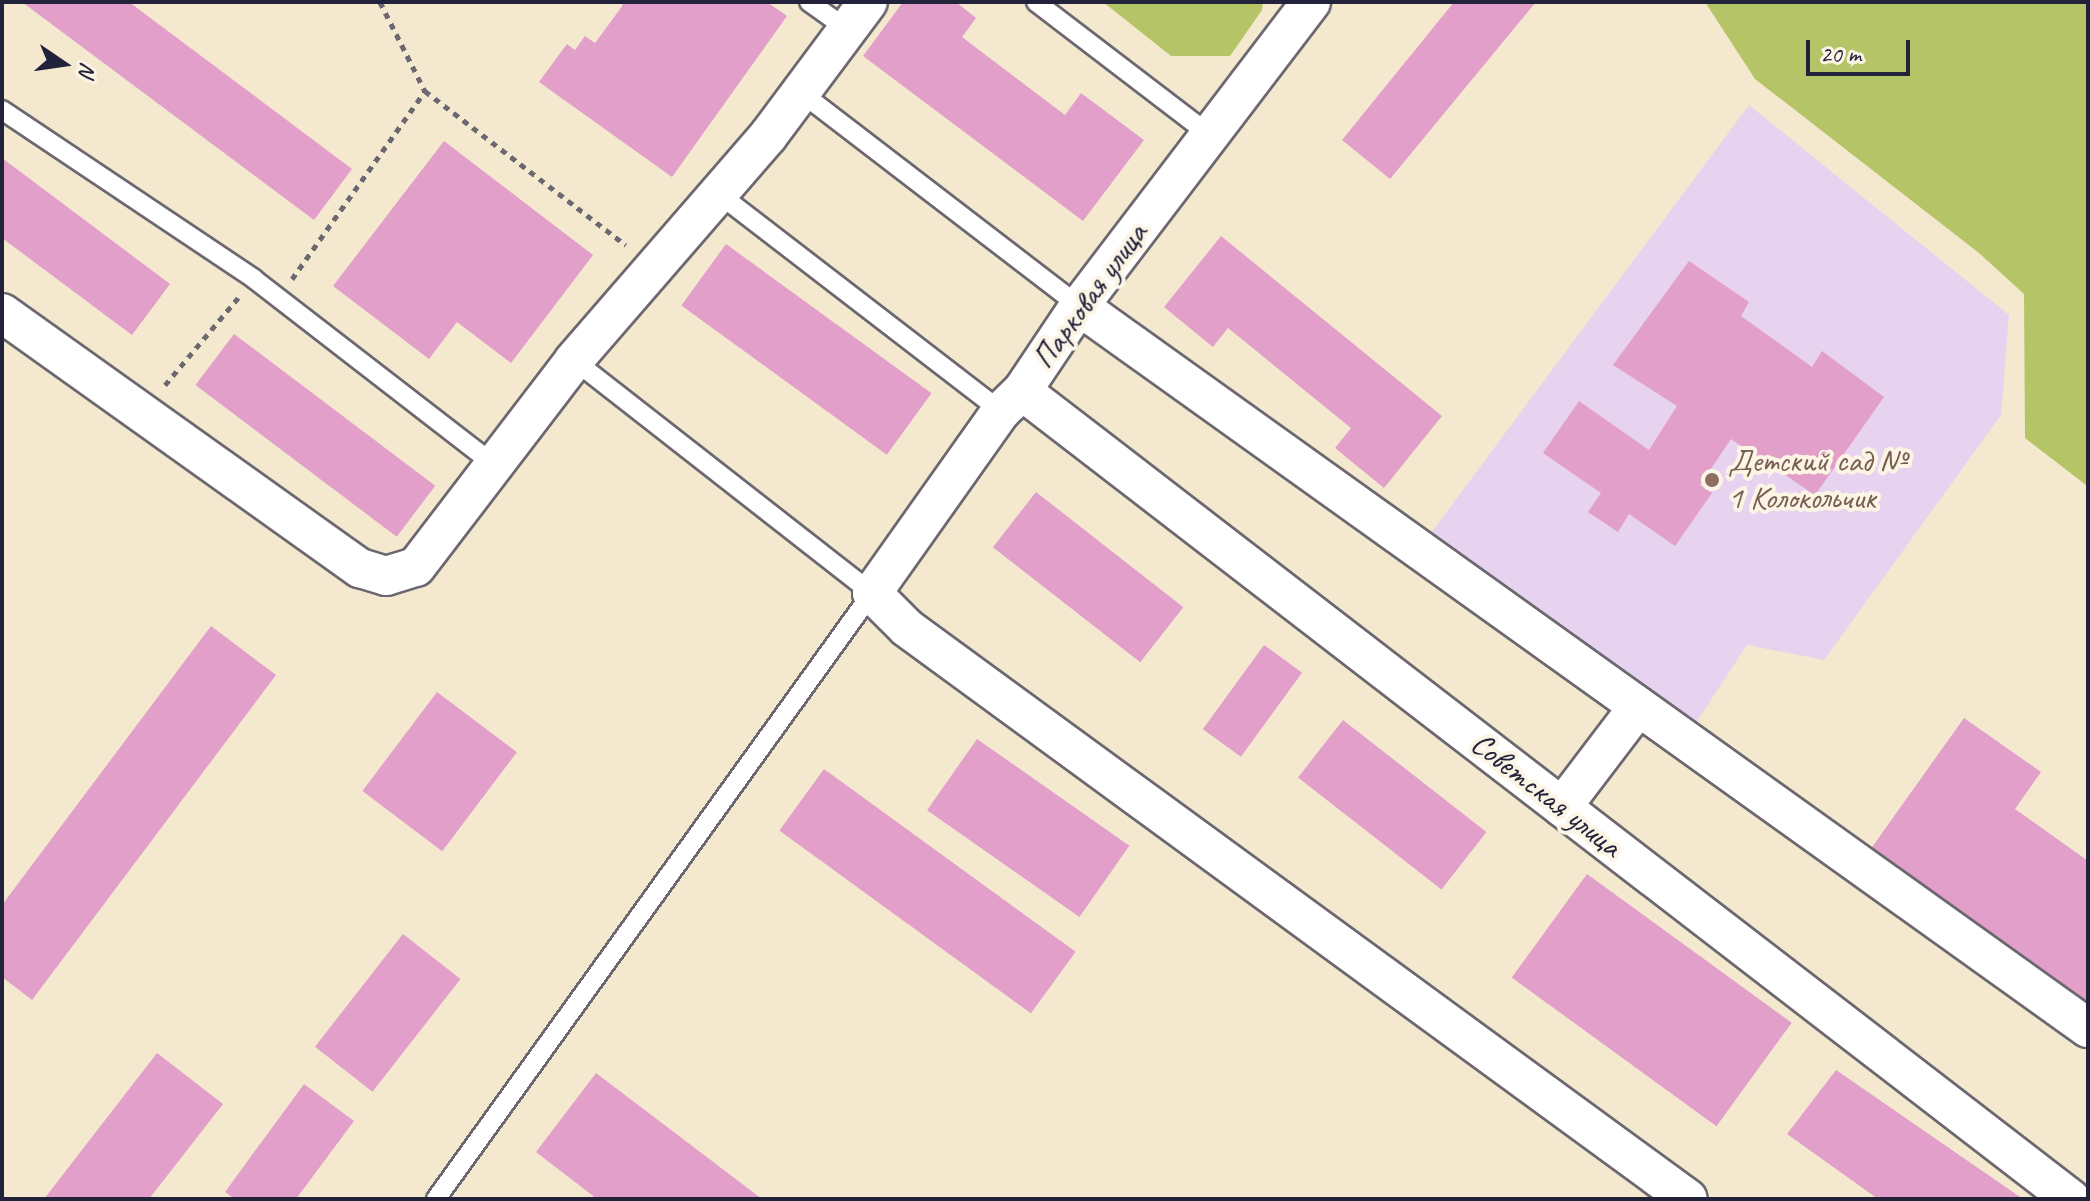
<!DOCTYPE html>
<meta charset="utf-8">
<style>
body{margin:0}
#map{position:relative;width:2090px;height:1201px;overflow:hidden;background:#f4e9cf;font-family:Caveat,sans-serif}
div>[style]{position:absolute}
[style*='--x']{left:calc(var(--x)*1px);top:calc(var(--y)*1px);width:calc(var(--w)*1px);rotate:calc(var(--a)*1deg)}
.built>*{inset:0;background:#e7d2ef}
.green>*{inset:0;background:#b5c467}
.building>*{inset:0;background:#e19fc9;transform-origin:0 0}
.path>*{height:5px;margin-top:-2.5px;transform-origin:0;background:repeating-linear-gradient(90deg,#6c686f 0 6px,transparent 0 12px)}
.roads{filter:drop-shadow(2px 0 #6c686f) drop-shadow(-2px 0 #6c686f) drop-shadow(0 2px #6c686f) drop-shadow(0 -2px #6c686f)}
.service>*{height:18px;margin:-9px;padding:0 9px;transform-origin:9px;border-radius:9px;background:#fff}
.minor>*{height:38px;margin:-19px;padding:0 19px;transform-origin:19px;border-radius:19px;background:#fff}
.dots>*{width:22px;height:22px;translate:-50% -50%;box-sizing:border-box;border:4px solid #fcf5e5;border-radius:50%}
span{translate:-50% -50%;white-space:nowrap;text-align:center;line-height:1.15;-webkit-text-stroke:8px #fcf5e5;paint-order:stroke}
.street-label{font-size:32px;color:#22223b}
.education-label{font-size:32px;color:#785e54}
.left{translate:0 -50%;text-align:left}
.frame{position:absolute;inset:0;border:4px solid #22223b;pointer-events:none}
.north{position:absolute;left:24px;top:24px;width:80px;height:80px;-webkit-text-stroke:6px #fcf5e5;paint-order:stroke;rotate:103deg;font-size:22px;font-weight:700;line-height:32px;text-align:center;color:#22223b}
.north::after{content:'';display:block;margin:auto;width:28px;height:36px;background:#22223b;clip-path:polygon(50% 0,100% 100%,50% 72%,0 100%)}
.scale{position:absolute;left:1806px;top:40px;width:104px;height:36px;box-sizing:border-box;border:4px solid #22223b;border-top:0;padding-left:10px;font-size:24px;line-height:28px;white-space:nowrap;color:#22223b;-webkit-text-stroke:6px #fcf5e5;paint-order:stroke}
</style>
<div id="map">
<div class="built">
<i style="clip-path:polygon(1749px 105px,2009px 315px,2001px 415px,1824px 660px,1747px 645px,1684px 741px,1422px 545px)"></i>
</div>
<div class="green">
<i style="clip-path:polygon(1103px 2px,1263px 2px,1262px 10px,1230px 56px,1171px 56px)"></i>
<i style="clip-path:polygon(1705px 2px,2088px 2px,2086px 485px,2025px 438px,2024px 294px,1979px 253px,1755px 79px)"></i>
</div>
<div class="building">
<i style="clip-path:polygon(22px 2px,129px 2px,352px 169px,314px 220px)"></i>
<i style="clip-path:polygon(618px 2px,767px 2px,787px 16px,672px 177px,539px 82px,567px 44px,575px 50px,585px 36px,595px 43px,623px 5px)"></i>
<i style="clip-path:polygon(903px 2px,956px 2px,976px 18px,962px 37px,1065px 115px,1081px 93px,1144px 140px,1083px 221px,863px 56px)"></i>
<i style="clip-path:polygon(1454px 2px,1536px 2px,1390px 179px,1342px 140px)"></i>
<i style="clip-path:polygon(444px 141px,593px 255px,511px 363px,457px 322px,429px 359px,333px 286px)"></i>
<i style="clip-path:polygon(2px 158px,170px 284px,132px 335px,2px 238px)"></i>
<i style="clip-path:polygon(1221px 236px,1442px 416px,1384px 488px,1335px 448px,1351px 428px,1228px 328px,1213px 347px,1164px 307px)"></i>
<i style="left:726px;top:244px;width:254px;height:76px;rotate:36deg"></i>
<i style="clip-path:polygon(1689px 261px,1749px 302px,1741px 316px,1812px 367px,1822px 351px,1884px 397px,1815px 495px,1731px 439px,1700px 485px,1712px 493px,1675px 546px,1629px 514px,1618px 532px,1588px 512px,1601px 493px,1543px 453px,1579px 401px,1649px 450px,1677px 406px,1613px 365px)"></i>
<i style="left:234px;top:334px;width:252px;height:64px;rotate:37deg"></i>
<i style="left:1036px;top:492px;width:187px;height:70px;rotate:38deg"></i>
<i style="clip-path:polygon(211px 626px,276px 675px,32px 1000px,2px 977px,2px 905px)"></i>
<i style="left:1264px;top:645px;width:47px;height:104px;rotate:36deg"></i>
<i style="left:437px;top:692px;width:100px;height:124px;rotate:37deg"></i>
<i style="clip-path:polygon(1964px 718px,2041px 772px,2015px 809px,2088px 861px,2088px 1004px,1870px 850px)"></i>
<i style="left:1343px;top:720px;width:182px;height:73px;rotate:38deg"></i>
<i style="left:977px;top:739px;width:186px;height:87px;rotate:35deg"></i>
<i style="left:824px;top:769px;width:311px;height:76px;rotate:36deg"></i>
<i style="left:1587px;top:874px;width:253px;height:128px;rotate:36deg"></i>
<i style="left:403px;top:934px;width:73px;height:143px;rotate:38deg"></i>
<i style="clip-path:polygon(157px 1053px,223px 1104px,149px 1199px,44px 1199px)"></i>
<i style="clip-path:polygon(1836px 1070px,2023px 1199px,1878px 1199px,1787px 1134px)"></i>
<i style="clip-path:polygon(596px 1073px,762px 1199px,597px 1199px,536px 1152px)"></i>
<i style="clip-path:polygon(304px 1084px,354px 1121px,296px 1199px,235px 1199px,225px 1192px)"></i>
</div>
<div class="path">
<i style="--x:380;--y:2;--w:100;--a:63.2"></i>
<i style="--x:425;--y:91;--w:253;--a:37.5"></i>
<i style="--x:292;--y:279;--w:230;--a:-54.7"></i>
<i style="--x:165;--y:385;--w:114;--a:-50"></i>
</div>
<div class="roads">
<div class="service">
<i style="--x:809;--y:2;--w:47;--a:35.4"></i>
<i style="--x:1036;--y:2;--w:219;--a:37.4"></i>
<i style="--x:799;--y:91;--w:353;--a:37.5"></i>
<i style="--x:2;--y:110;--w:303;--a:33.8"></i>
<i style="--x:254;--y:279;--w:304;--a:37.7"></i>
<i style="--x:719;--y:194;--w:356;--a:37.6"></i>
<i style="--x:436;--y:1199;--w:747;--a:-54.27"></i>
<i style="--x:872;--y:593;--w:378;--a:-142"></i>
</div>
<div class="minor">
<i style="--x:1311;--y:2;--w:382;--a:127.3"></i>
<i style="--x:1079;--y:306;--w:102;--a:123.8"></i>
<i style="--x:1022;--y:391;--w:29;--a:136"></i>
<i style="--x:1001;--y:411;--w:223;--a:125.3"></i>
<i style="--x:872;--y:593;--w:49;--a:45"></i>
<i style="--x:907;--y:628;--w:967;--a:36.17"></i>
<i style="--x:1079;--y:306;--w:1241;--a:35.59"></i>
<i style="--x:2;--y:313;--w:440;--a:35.5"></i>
<i style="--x:360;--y:568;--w:27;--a:17"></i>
<i style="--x:386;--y:576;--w:31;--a:-17"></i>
<i style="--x:416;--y:567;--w:260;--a:-52.6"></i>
<i style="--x:574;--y:360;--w:296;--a:-49.1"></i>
<i style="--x:768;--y:136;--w:167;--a:-53.3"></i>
<i style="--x:1022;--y:391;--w:1324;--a:37.61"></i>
<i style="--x:1562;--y:807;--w:126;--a:-52.8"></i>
</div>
</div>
<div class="dots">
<i style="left:1712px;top:480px;background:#8d6e63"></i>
</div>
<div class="street-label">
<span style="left:1090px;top:296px;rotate:-54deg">Парковая улица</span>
<span style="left:1546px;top:795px;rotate:38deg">Советская улица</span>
</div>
<div class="education-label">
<span class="left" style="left:1728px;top:480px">Детский сад №<br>1 Колокольчик</span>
</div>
<div class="frame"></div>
<div class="north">N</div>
<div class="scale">20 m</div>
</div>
